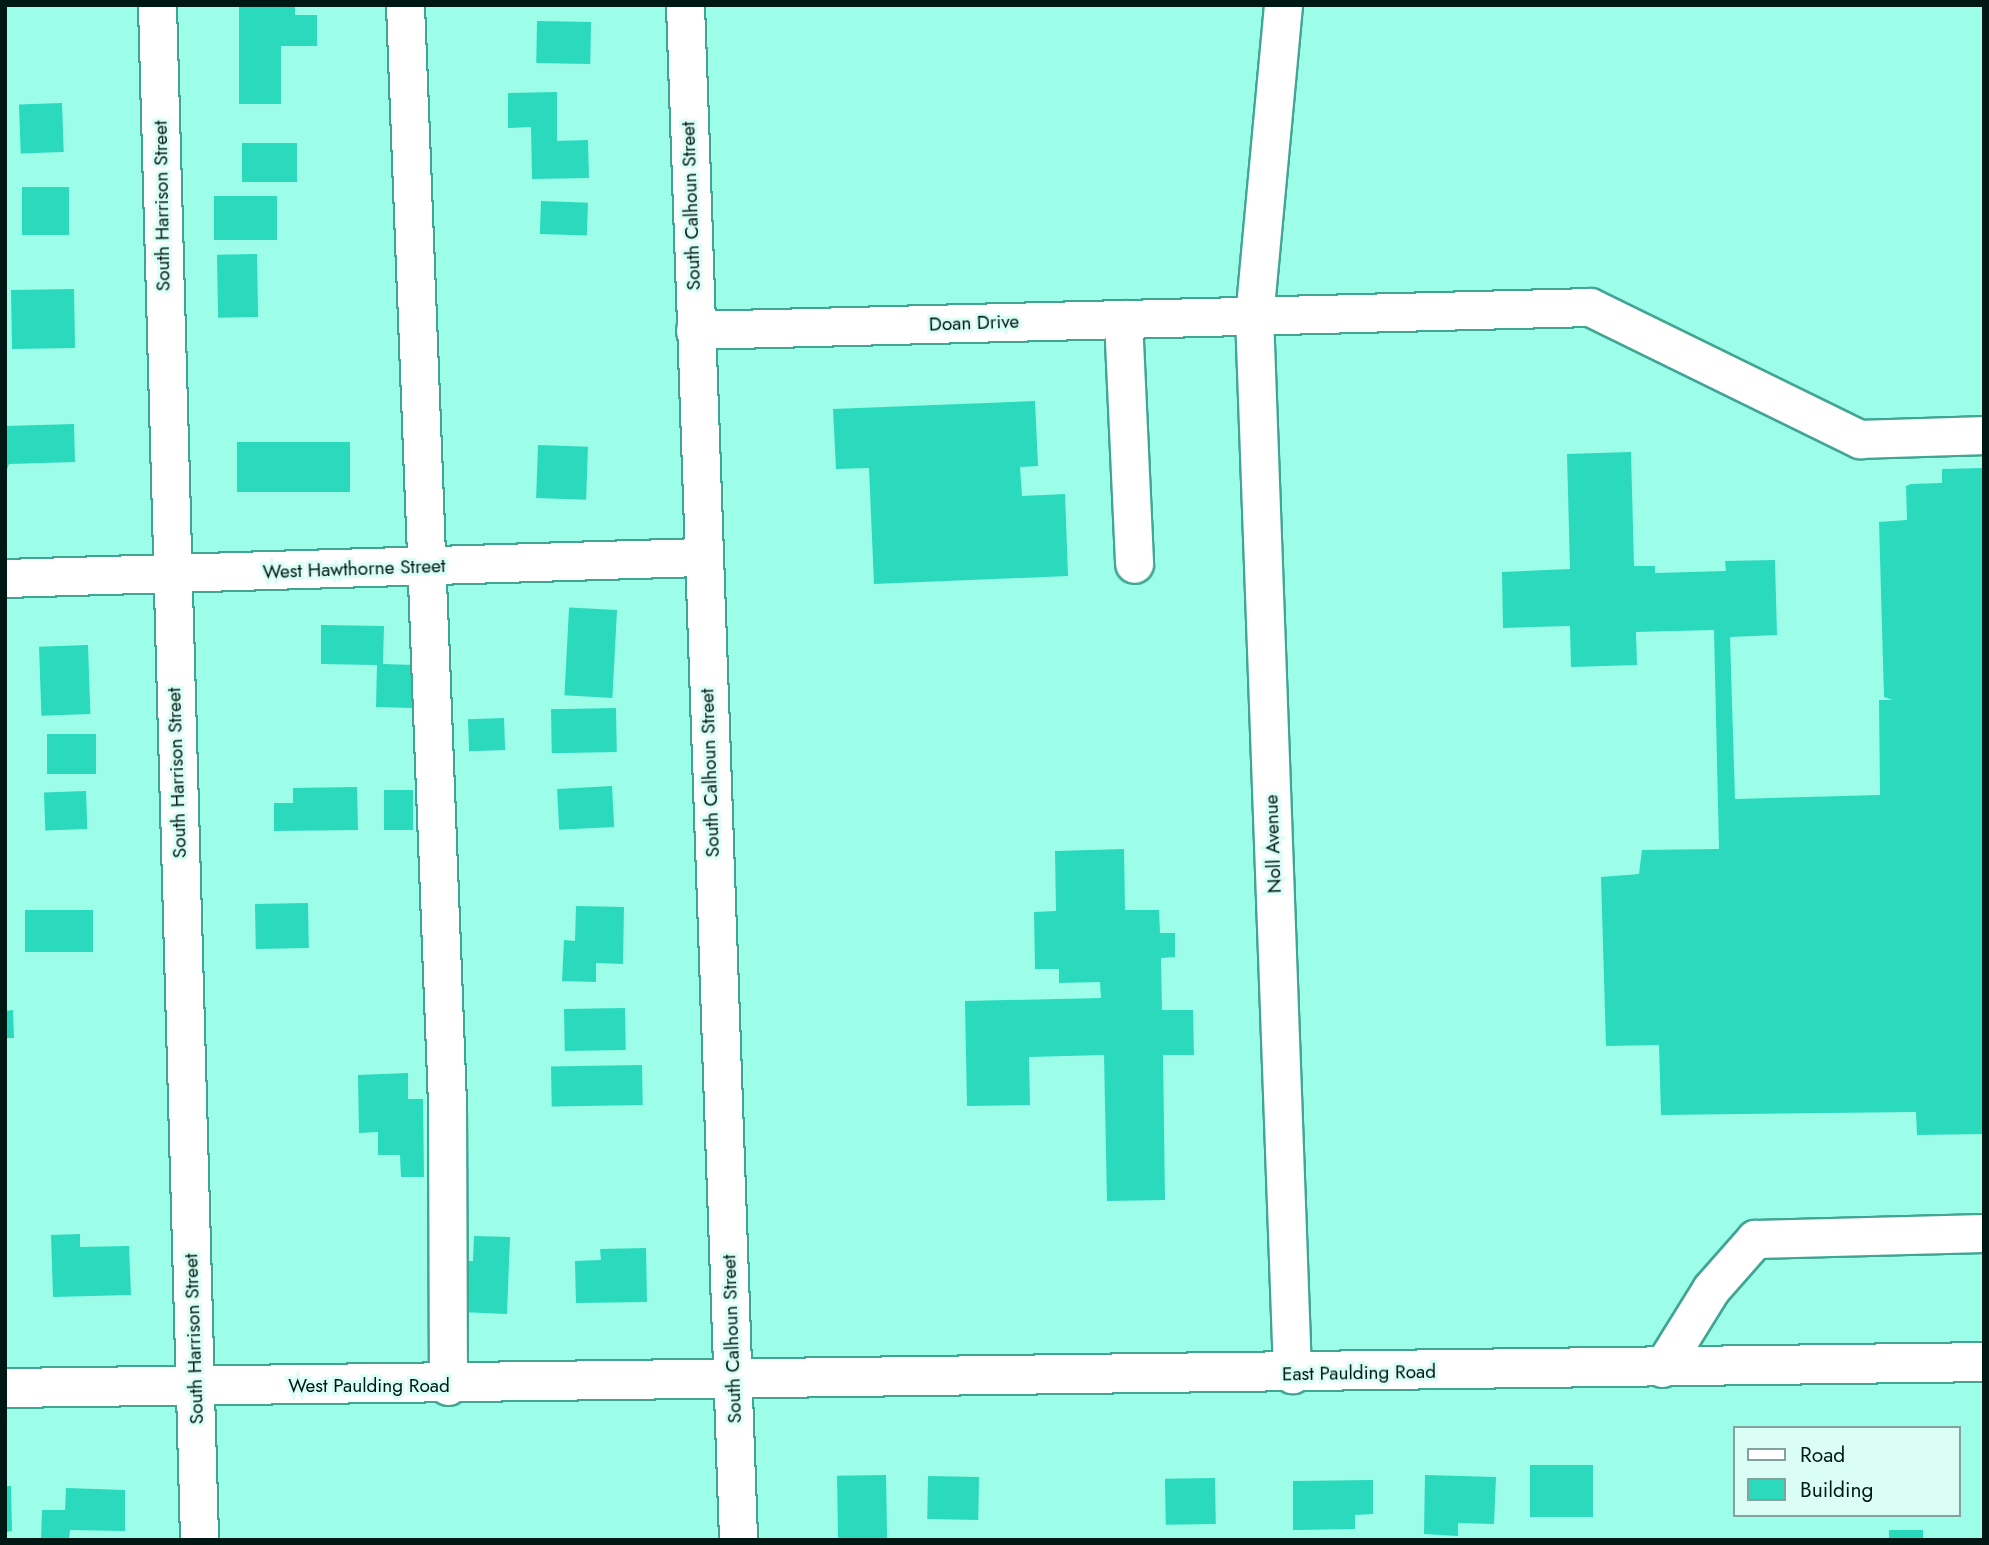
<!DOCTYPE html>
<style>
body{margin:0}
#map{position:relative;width:1989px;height:1545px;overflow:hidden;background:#9cfee9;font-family:Jost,sans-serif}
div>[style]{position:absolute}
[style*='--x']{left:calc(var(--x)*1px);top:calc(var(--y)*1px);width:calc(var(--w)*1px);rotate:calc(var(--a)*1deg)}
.building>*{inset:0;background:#2bd9bd;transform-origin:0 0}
.roads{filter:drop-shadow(2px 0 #41a593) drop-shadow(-2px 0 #41a593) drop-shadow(0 2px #41a593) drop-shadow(0 -2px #41a593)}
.minor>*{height:37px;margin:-18.5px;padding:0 18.5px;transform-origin:18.5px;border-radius:18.5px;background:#fff}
.major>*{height:38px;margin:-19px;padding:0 19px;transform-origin:19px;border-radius:19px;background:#fff}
span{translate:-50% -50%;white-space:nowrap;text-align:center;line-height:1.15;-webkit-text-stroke:6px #dafef5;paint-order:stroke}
.street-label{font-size:19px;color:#001813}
.frame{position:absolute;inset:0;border:7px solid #001813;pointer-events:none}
.legend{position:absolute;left:1733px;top:1426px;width:228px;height:91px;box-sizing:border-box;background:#dafef5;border:2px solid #83a29b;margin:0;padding:9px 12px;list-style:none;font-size:21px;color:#001813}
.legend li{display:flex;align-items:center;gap:14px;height:35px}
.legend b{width:35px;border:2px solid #83a29b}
</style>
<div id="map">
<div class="building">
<i style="clip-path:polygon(239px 5px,295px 5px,295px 15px,317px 15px,317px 46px,281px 46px,281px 104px,239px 104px)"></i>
<i style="left:537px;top:21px;width:54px;height:42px;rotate:1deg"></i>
<i style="clip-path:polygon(557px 92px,557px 141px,588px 140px,589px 178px,532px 179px,531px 127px,508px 128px,508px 93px)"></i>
<i style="left:62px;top:103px;width:49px;height:43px;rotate:88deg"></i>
<i style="left:242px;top:143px;width:55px;height:39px"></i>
<i style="left:22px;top:187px;width:47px;height:48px"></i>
<i style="left:277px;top:196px;width:44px;height:63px;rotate:90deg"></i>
<i style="left:541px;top:201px;width:47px;height:33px;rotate:2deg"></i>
<i style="left:257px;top:254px;width:63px;height:40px;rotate:89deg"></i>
<i style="left:74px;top:289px;width:59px;height:63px;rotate:89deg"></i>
<i style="clip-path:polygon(1035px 401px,1038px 466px,1020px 467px,1022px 496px,1065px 494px,1068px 576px,874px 584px,869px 468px,836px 469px,833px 409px)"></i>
<i style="clip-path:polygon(74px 424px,75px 462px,9px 464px,5px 475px,5px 426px)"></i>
<i style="left:350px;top:442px;width:50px;height:113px;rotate:90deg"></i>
<i style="left:538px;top:445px;width:50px;height:53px;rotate:2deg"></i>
<i style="clip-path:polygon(1631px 452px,1634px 566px,1655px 566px,1655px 573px,1726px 571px,1725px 561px,1775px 560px,1777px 635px,1730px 637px,1735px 799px,1880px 795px,1879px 700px,1893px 700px,1884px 697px,1879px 522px,1907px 520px,1906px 486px,1911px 484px,1942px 483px,1942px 469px,1984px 468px,1984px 1134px,1917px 1135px,1916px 1112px,1661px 1115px,1659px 1045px,1606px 1046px,1601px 877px,1639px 874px,1642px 850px,1719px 849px,1714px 630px,1636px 632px,1637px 665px,1571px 667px,1570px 626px,1503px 628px,1502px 572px,1570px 569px,1567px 454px)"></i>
<i style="left:617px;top:610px;width:88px;height:48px;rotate:93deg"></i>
<i style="clip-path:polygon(321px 625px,384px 626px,383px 664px,415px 665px,413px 708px,376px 707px,377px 665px,321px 664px)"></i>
<i style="left:88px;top:645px;width:69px;height:49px;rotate:88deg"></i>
<i style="left:616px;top:708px;width:44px;height:65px;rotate:89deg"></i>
<i style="left:504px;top:718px;width:32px;height:36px;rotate:88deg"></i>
<i style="left:47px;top:734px;width:49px;height:40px"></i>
<i style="left:612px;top:786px;width:41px;height:55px;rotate:87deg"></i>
<i style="clip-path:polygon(357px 787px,358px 830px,274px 831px,274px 803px,293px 803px,293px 788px)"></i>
<i style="left:384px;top:790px;width:29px;height:40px"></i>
<i style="left:86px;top:791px;width:38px;height:42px;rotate:88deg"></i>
<i style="clip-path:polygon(1124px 849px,1125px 910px,1159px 910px,1160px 933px,1175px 933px,1175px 957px,1161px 958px,1162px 1010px,1193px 1010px,1194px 1055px,1163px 1055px,1165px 1200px,1107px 1201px,1104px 1055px,1029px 1057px,1030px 1105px,967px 1106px,965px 1001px,1101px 998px,1100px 982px,1059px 983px,1059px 969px,1035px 969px,1034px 912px,1056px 911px,1055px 851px)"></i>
<i style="left:308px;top:903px;width:45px;height:53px;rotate:89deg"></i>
<i style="clip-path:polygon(576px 906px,624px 907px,623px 964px,596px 963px,596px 982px,562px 981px,564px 940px,575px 941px)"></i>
<i style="left:93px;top:910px;width:42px;height:68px;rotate:90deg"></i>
<i style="left:625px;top:1008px;width:42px;height:61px;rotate:89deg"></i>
<i style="clip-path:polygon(13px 1010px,14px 1038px,5px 1038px,5px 1011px)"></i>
<i style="left:642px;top:1065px;width:40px;height:91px;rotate:89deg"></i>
<i style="clip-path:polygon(408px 1073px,408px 1099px,423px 1099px,424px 1177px,401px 1177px,400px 1155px,378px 1155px,378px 1132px,359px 1133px,358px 1075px)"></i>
<i style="clip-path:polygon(80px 1234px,80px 1247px,129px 1246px,131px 1295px,53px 1297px,51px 1235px)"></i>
<i style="clip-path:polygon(474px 1236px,510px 1237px,507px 1314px,460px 1312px,462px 1261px,473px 1261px)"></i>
<i style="clip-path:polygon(646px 1248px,647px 1302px,576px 1303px,575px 1261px,601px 1260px,600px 1249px)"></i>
<i style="left:1593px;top:1465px;width:52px;height:63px;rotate:90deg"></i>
<i style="left:886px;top:1475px;width:65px;height:49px;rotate:89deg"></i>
<i style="clip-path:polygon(1425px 1475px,1496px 1477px,1494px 1524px,1458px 1523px,1458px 1536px,1424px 1534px)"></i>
<i style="left:928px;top:1476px;width:51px;height:43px;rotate:1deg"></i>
<i style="left:1215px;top:1478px;width:46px;height:50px;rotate:89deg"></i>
<i style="clip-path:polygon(1373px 1480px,1373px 1514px,1355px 1515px,1355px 1529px,1293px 1530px,1293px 1481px)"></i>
<i style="clip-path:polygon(5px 1486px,11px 1486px,12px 1531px,5px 1532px)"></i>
<i style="clip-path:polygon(66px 1488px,125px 1490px,125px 1531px,70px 1530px,69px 1540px,41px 1540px,42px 1510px,65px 1510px)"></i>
<i style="left:1923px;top:1530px;width:10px;height:34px;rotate:90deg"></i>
</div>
<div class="roads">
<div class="minor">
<i style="--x:157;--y:5;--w:1536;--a:88.43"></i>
<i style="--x:405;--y:5;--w:1099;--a:87.81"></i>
<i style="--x:447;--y:1103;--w:283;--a:89.8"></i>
<i style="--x:685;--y:5;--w:1536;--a:88.02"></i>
<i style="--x:1283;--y:5;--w:311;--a:95.3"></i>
<i style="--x:1254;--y:315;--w:1060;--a:87.94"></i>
<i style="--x:1123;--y:319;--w:245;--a:87.4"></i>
<i style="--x:695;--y:330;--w:895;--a:-1.47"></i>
<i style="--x:1590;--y:307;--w:301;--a:26.1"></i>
<i style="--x:1860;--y:439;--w:124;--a:-1.8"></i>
<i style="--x:5;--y:578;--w:697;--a:-1.73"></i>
<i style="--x:1662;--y:1368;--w:93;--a:-58.2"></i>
<i style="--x:1711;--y:1289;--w:67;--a:-48.7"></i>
<i style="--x:1755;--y:1239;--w:229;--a:-1.5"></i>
</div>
<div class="major">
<i style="--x:5;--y:1388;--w:1979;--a:-0.75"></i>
</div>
</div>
<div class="street-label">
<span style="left:162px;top:206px;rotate:-91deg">South Harrison Street</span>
<span style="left:691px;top:206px;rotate:-92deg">South Calhoun Street</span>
<span style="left:974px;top:323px;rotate:-2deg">Doan Drive</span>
<span style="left:354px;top:569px;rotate:-2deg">West Hawthorne Street</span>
<span style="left:177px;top:773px;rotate:-92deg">South Harrison Street</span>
<span style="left:710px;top:773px;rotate:-92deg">South Calhoun Street</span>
<span style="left:1273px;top:844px;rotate:-92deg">Noll Avenue</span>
<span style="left:194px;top:1339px;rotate:-92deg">South Harrison Street</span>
<span style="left:732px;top:1339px;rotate:-92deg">South Calhoun Street</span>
<span style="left:1359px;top:1373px;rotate:-1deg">East Paulding Road</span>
<span style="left:369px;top:1386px">West Paulding Road</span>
</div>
<div class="frame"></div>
<ul class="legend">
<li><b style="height:9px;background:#fff"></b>Road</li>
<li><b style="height:19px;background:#2bd9bd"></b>Building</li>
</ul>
</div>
